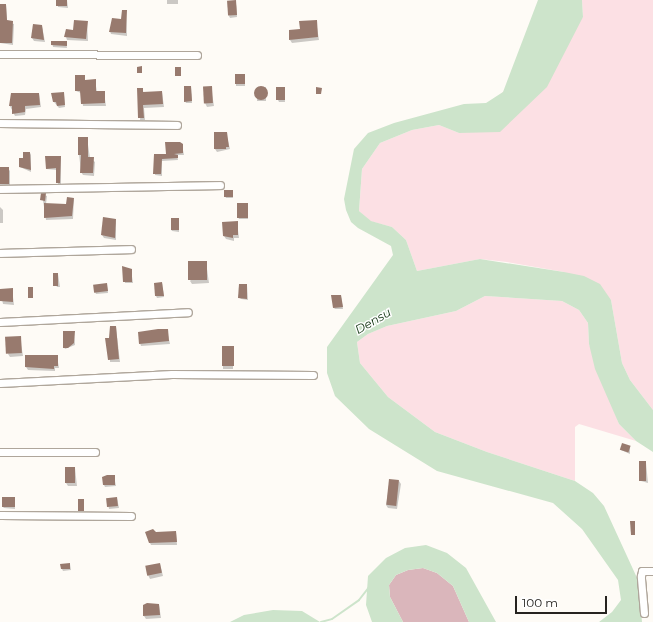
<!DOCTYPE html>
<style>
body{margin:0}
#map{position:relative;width:653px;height:622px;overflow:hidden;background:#fefbf6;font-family:Montserrat,sans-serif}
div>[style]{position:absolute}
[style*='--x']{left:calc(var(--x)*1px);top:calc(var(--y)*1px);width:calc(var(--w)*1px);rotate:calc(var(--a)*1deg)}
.green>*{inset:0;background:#fce0e4}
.forest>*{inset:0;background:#dab6bb}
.water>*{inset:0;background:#cde4cb}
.shadow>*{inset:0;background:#0003;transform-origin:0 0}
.stream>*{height:2px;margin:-1px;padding:0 1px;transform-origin:1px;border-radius:1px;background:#cde4cb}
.building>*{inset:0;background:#987a6e;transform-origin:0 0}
.round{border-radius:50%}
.roads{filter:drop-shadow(1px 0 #afa69b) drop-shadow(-1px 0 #afa69b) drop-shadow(0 1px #afa69b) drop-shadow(0 -1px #afa69b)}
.street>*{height:7px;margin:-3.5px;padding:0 3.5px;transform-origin:3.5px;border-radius:3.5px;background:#fff}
span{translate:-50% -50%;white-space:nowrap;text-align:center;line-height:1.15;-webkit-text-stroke:3px #fff;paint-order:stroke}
.water-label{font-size:12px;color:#123512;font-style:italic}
.scale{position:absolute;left:515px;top:596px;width:92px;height:18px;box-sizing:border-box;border:2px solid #26231f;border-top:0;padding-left:5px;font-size:12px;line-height:14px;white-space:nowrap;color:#26231f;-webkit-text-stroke:3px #fff;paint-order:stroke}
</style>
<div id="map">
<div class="green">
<i style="clip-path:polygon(582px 0,653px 0,653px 410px,630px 380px,622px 363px,611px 300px,564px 272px,507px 262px,480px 259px,417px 271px,406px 240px,392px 227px,370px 221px,359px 211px,362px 169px,380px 143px,412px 130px,439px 125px,459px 133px,583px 17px)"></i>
<i style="clip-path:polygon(485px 296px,562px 301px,579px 310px,588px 323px,589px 344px,619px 424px,636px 441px,579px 424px,575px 427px,575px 481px,487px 452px,435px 432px,388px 397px,360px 363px,357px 342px,368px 334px,387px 326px,456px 311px)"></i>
</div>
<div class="forest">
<i style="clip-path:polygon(423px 568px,437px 573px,453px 586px,469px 622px,403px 622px,390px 597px,389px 585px,396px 575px,408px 570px)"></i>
</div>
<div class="water">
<i style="clip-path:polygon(538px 0,582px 0,583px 17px,547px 87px,500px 132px,459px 133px,439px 125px,412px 130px,380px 143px,362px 169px,359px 211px,371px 221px,392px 227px,406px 240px,417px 271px,480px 259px,564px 272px,584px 276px,600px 284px,611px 300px,622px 363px,630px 380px,653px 410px,653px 452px,636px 441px,619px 424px,595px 369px,589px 344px,588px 323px,579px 310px,562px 301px,485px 296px,456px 311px,387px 326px,368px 334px,357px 342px,360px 363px,388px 397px,435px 432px,487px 452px,575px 481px,593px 493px,604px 506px,638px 580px,642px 622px,599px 622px,612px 612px,621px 600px,618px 580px,582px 529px,553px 503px,437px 471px,369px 429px,335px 396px,327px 373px,327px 347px,393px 255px,391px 246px,358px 228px,351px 222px,346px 210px,344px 199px,354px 149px,368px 133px,394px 123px,464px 104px,486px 103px,503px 92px)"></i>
<i style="clip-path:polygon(426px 545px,447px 553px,466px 568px,496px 622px,469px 622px,453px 586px,437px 573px,423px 568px,408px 570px,396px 575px,389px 585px,390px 597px,403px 622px,372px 622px,366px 605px,368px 576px,386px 558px,405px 548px)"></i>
<i style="clip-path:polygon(273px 610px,302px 611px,320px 622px,230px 622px,244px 615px)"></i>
</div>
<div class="shadow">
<i style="clip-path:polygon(57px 0,67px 0,68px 8px,58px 7px)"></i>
<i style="left:167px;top:0;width:11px;height:4px"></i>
<i style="clip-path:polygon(236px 3px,237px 17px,230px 18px,229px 16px)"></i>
<i style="clip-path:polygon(0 5px,6px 5px,7px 22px,14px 24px,13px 45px,0 43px)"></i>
<i style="clip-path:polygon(126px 11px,127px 36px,111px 34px,110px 31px,122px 20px)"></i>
<i style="clip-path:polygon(316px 21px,319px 40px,292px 43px,290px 40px)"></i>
<i style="clip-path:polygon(87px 22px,88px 41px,67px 40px,66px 37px)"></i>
<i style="clip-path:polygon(42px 26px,45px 42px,34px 41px,32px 38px)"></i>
<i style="clip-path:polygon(52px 42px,66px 42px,67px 48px,53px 47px)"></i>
<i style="left:236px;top:75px;width:9px;height:11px"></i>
<i style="clip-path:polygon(84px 76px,85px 80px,95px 80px,97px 92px,104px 92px,106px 106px,83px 106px,81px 93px,76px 91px)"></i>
<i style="clip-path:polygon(191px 87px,192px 103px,186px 103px,185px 101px)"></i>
<i style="clip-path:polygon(211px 87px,214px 106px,207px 107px,205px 103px)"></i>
<i style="left:257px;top:87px;width:9px;height:14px"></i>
<i style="clip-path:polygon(284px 88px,285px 102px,279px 102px,278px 100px)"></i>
<i style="clip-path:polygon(142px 89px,144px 93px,162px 92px,164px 107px,144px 108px,145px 120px,140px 120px)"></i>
<i style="clip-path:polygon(39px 94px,41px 107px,26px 109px,25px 115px,15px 116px,10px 106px)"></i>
<i style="clip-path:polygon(64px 95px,65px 107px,59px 108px,54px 102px)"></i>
<i style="clip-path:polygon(226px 133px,230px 149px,217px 152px,215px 149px)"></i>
<i style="clip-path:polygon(87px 138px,90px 158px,95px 162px,94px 176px,83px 175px,81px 172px,79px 154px)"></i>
<i style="clip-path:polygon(182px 145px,184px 155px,177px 155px,178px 160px,162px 161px,162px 176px,155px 175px,155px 155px,167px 155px)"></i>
<i style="clip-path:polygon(30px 153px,31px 155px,31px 172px,20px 167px)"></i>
<i style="clip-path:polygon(61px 157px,61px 184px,58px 184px,57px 170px,46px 169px)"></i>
<i style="clip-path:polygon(0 168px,8px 168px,10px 171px,10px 187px,0 188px)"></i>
<i style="clip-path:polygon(232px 191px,233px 198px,226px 198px,225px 196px)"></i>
<i style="clip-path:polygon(42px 194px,47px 196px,46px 204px,67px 205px,74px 199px,73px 219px,46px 220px)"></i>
<i style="clip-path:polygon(248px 204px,248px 219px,239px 219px,238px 217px)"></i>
<i style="clip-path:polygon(0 207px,3px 210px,3px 223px,0 223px)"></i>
<i style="clip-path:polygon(179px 219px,179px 232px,172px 231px,171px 229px)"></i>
<i style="clip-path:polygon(116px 220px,116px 240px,104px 238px,102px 235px)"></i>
<i style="clip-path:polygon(237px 222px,239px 238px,234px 238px,234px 241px,226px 239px,224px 236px)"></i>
<i style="clip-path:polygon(206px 262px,209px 283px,192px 284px,190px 281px)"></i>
<i style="clip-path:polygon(123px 267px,131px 270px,133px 283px,125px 283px)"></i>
<i style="clip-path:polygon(58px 274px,60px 287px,57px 287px,56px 285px)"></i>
<i style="clip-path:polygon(162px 283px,164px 297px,157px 298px,156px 296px)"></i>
<i style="clip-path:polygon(247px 285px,248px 300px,241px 299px,239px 297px)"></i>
<i style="clip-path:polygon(107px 286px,108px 293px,96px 294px,95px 292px)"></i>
<i style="clip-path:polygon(12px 289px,14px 305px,3px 304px,0 290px)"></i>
<i style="clip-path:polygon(341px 296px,343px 309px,335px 309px,334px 308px)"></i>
<i style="clip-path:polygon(116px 327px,120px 362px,110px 362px,110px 339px)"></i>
<i style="clip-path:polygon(167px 330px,170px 344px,141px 346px,140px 343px)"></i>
<i style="clip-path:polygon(74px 332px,75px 345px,65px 349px,64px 347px)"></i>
<i style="clip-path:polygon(20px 337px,23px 356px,10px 357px,8px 354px)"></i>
<i style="left:223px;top:347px;width:10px;height:22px"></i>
<i style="clip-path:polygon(57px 356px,59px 368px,55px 368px,55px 371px,28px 370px,26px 367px)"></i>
<i style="clip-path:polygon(630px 446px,630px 454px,621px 450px)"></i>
<i style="clip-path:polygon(640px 462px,646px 463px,648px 483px,641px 481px)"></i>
<i style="clip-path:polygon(75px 468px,77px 486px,68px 486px,66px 483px)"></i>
<i style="clip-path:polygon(114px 476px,116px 486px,105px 487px,104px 485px)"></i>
<i style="clip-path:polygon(390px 480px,399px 481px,401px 484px,397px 509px,388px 508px,386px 505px)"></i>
<i style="clip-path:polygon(14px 498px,15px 509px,4px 508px,3px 507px)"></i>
<i style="clip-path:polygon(117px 498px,119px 508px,109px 509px,107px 499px)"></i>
<i style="clip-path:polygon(176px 532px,177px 545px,151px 545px,150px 543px,156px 533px)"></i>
<i style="clip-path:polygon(70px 564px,71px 570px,63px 571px,62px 569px)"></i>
<i style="clip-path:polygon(160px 564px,163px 576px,150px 579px,148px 575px)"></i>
<i style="clip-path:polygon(159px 605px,161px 618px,146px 619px,144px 616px)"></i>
</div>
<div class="stream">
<i style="--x:321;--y:622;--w:11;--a:-15"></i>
<i style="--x:332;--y:619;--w:33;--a:-35"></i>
<i style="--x:359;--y:600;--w:16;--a:-52"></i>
</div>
<div class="building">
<i style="left:56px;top:0;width:11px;height:6px"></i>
<i style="left:236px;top:0;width:15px;height:9px;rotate:86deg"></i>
<i style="clip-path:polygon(0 4px,6px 4px,7px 20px,13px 21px,12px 43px,0 43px)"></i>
<i style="clip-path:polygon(122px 10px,127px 10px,126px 33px,109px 32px,112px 18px,121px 19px)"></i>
<i style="clip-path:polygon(74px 20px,88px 21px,86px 39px,64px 37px,66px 29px,73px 30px)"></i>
<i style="clip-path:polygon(317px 20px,318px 37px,289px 40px,289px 30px,300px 29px,299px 21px)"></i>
<i style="clip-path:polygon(33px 24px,42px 25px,44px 40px,31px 38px)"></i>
<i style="clip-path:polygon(51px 41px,67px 41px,67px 46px,51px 45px)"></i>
<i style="clip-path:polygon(142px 66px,142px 73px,137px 73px,137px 67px)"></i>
<i style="left:175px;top:67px;width:6px;height:9px"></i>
<i style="left:235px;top:74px;width:10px;height:10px"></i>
<i style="clip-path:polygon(75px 75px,85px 75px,85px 80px,96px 79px,96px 91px,105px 91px,105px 103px,81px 104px,80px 91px,75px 91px)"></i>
<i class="round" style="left:254px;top:86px;width:14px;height:14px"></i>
<i style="clip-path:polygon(184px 86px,191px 86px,192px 101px,184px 102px)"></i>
<i style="left:212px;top:86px;width:17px;height:9px;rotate:87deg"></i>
<i style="left:276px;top:87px;width:9px;height:13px"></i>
<i style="clip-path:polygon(316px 87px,322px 88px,321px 94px,316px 94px)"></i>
<i style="clip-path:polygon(137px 88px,143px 88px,143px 92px,162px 91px,163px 104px,143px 105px,144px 118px,138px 118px)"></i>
<i style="clip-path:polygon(64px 92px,65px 105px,57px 106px,56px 102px,53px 102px,51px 93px)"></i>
<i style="clip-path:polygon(11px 93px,39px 93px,40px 105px,25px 106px,25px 112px,12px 114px,12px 106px,9px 106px)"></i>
<i style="clip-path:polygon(214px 132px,227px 132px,229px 147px,226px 147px,226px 149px,214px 149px)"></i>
<i style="clip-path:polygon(78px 137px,88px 137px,88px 157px,94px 157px,93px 173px,80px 173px,81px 155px,78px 155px)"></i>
<i style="clip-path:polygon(165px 142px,180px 142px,183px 144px,183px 153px,174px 154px,178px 155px,178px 158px,162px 159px,161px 174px,153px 174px,154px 154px,166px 154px)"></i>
<i style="clip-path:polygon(23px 152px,30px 152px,31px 170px,19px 167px,19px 158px,23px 158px)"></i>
<i style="clip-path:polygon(45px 156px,61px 156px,60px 183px,56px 183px,56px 168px,46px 169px)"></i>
<i style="left:0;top:167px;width:9px;height:17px"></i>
<i style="left:224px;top:190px;width:9px;height:7px"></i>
<i style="clip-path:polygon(41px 193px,46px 193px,45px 201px,40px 200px)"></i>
<i style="clip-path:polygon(67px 197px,74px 198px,72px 216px,44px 218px,44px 203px,66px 204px)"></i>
<i style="left:237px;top:203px;width:11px;height:15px"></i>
<i style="clip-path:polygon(103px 217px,116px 219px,115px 238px,101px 235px)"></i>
<i style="left:171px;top:218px;width:8px;height:12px"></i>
<i style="clip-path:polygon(238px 221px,238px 235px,233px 235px,233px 238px,223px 236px,222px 222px)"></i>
<i style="left:207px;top:261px;width:19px;height:19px;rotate:90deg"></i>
<i style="clip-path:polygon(122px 266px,132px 269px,132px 282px,123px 282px)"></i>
<i style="left:53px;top:273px;width:5px;height:13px"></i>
<i style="clip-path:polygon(162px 282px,164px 296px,155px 296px,154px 283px)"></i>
<i style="left:107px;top:283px;width:8px;height:14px;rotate:83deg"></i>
<i style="clip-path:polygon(239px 284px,247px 284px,247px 299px,238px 298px)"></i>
<i style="left:28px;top:287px;width:5px;height:11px"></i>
<i style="clip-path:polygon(13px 288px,13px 302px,0 301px,0 289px)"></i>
<i style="clip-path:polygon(331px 295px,341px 295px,343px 307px,333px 308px)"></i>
<i style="clip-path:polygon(110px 326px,116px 326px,119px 359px,108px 360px,105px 338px,109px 338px)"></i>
<i style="clip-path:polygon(158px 329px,168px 329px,169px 341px,139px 344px,138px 332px)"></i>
<i style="clip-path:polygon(63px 331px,75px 331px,74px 343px,68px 348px,63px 348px)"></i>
<i style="left:21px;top:336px;width:17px;height:16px;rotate:87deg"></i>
<i style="left:222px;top:346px;width:12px;height:20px"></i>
<i style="clip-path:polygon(25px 355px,58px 355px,58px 366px,54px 366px,54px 369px,25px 367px)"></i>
<i style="left:622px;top:443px;width:9px;height:7px;rotate:18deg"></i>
<i style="left:639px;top:461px;width:7px;height:20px"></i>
<i style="left:65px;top:467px;width:10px;height:16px"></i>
<i style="clip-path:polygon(107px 475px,115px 475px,115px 485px,103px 485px,102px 477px)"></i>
<i style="left:389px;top:479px;width:10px;height:26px;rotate:6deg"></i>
<i style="left:2px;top:497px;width:13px;height:10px"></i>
<i style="left:117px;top:497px;width:9px;height:11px;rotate:84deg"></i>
<i style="left:78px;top:499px;width:6px;height:12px"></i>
<i style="clip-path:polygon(630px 521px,635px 521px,635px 535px,631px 535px)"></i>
<i style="clip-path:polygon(153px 529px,156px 532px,176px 531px,177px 542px,149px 543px,145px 532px)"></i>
<i style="clip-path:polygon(70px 563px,70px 569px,61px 569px,60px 564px)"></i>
<i style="left:160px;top:563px;width:10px;height:15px;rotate:79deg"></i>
<i style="clip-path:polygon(147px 603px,159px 604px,160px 615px,143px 616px,143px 605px)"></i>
</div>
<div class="roads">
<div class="street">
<i style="--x:0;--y:54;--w:197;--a:0.3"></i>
<i style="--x:0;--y:123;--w:177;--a:0.6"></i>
<i style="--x:0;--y:189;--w:220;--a:-1"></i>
<i style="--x:0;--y:253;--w:131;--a:-1.7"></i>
<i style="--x:0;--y:322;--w:188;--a:-3"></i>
<i style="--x:0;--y:383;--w:172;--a:-3"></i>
<i style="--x:172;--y:374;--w:141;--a:0.4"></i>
<i style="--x:0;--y:452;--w:95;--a:0"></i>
<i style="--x:0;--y:515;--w:131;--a:0.4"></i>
<i style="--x:644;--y:613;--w:37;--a:-95"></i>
<i style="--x:641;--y:576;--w:5;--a:-79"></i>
<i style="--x:642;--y:571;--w:11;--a:0"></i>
</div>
</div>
<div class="water-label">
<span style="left:373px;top:321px;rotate:-30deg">Densu</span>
</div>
<div class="scale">100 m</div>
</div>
